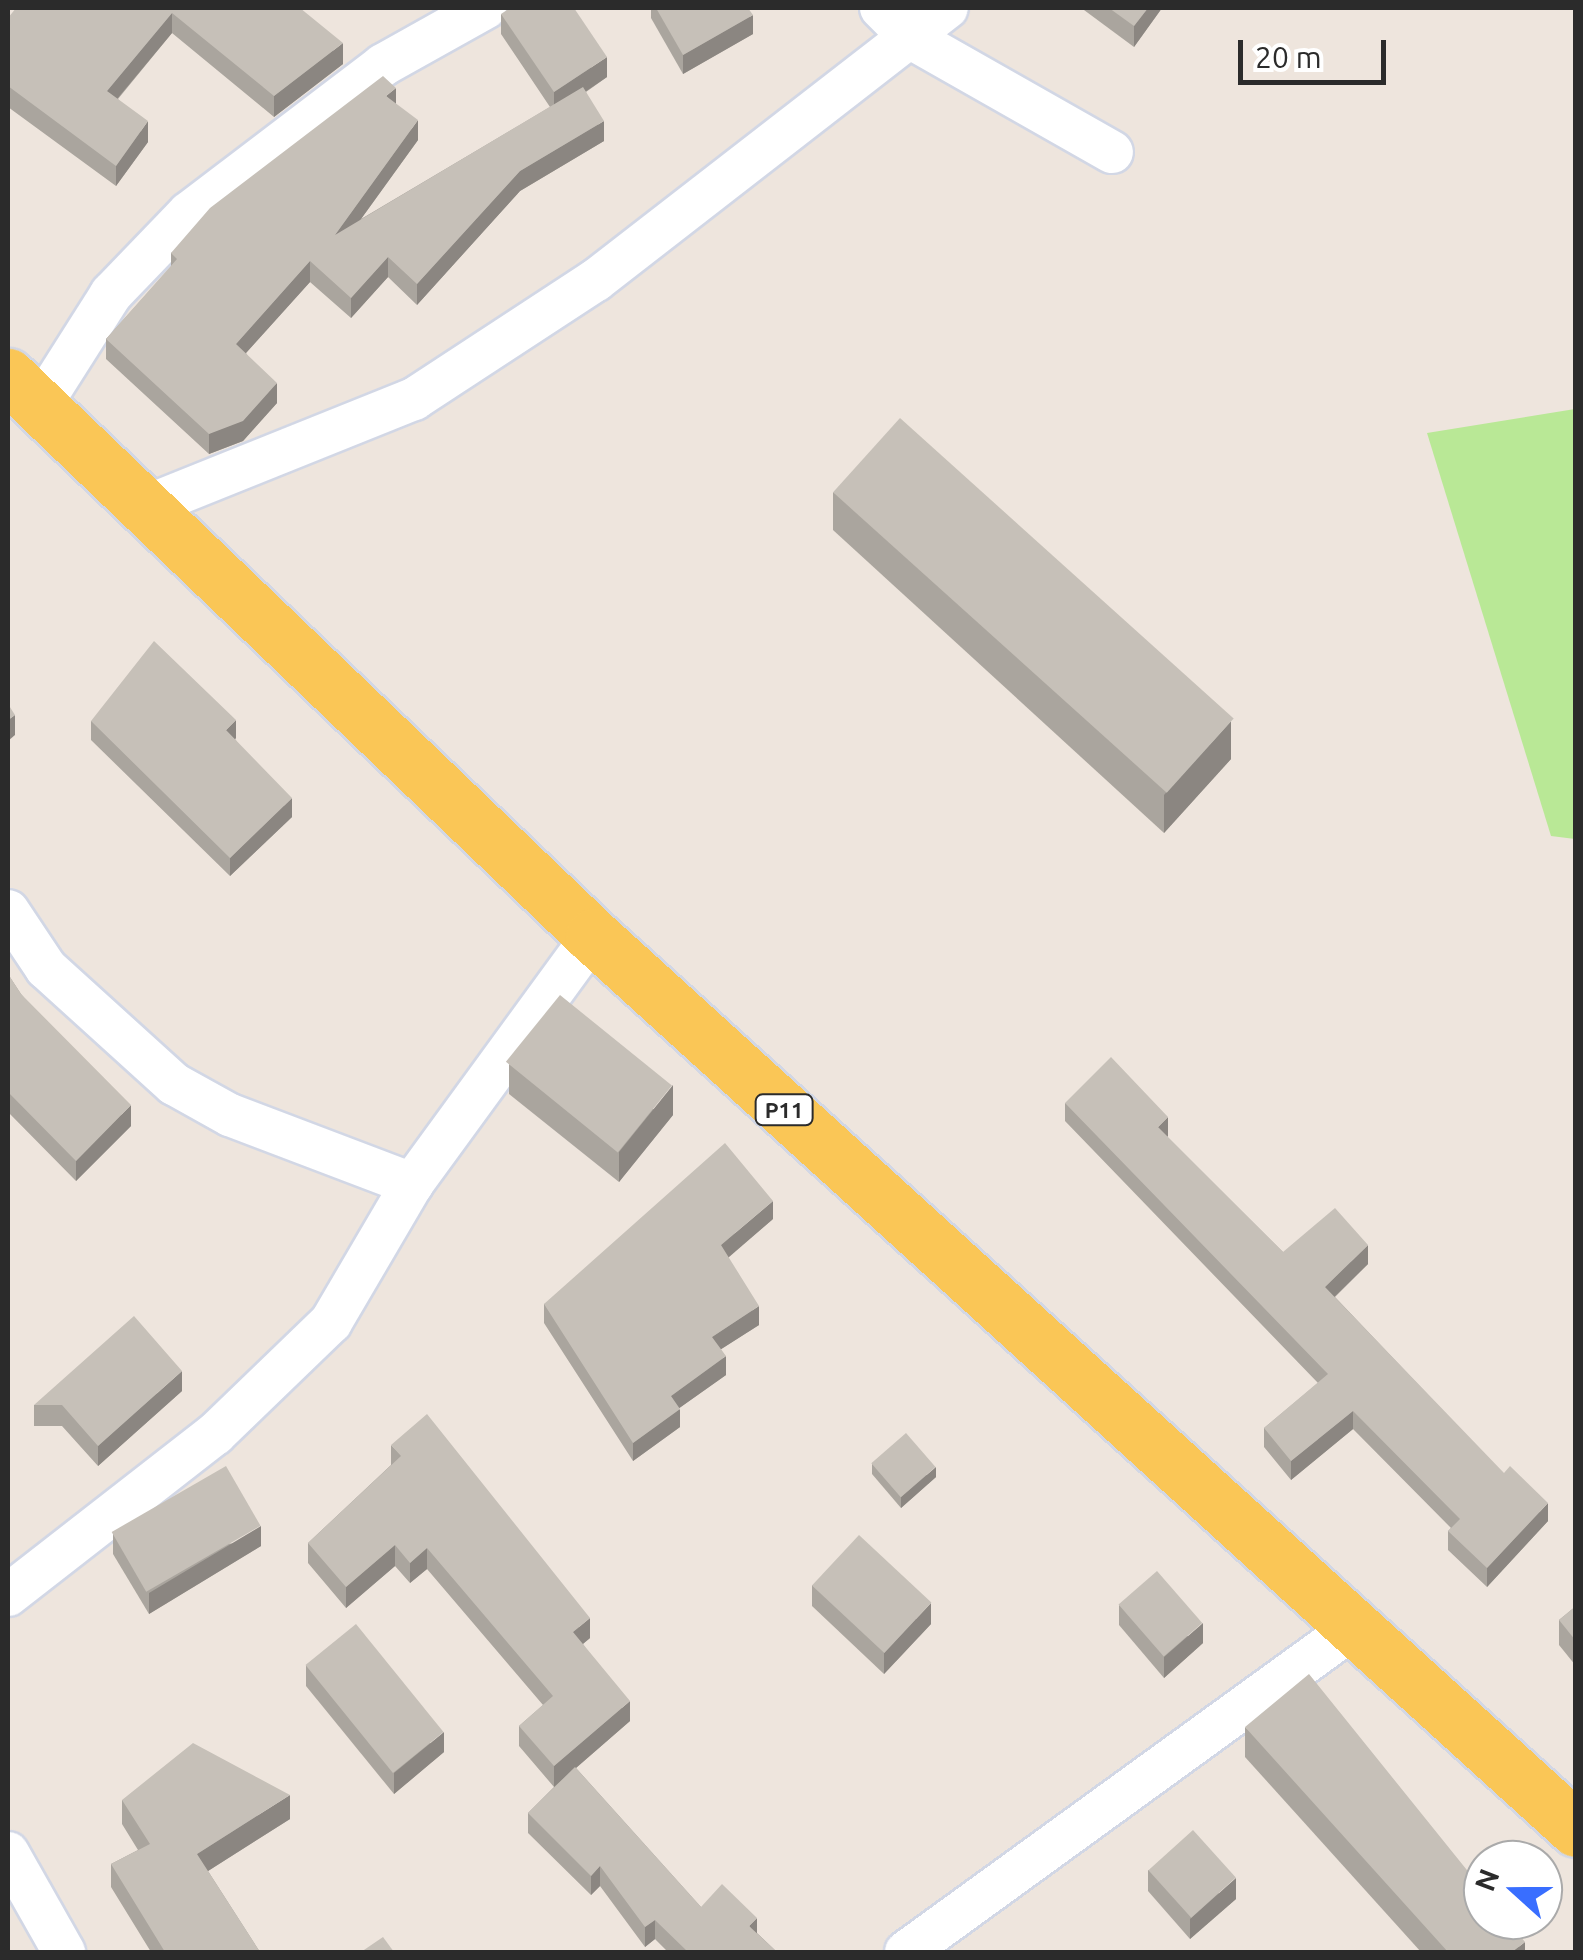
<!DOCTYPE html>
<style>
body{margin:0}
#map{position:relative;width:1583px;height:1960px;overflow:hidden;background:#eee5dd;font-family:Ubuntu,sans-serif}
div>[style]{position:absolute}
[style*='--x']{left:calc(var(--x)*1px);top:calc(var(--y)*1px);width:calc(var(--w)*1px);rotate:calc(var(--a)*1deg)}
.green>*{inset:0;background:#b9e896}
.roads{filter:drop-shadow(2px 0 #d2d7e5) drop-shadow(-2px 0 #d2d7e5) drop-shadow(0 2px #d2d7e5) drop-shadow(0 -2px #d2d7e5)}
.minor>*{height:42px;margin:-21px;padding:0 21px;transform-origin:21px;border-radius:21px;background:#fff}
.primary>*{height:55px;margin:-27.5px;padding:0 27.5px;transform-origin:27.5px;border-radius:27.5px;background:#fac656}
.wall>*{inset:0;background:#aaa59e}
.shaded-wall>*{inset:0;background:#8b8681}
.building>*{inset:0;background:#c6c0b8;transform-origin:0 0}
span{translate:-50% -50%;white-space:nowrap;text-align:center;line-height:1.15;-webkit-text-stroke:9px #fff;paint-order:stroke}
.shield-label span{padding:2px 8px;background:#fff;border:2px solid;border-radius:8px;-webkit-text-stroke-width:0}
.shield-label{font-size:22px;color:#2b2b2b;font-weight:700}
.frame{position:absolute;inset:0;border:10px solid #2b2b2b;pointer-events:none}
.north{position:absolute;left:1463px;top:1840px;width:100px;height:100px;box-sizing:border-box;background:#fff;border:2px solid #aaa;border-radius:50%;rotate:291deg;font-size:28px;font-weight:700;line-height:40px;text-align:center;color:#2b2b2b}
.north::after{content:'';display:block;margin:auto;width:35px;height:45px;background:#396eff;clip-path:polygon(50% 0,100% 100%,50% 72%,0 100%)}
.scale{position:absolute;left:1238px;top:40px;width:148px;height:45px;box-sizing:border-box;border:5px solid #2b2b2b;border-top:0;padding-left:12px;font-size:30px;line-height:35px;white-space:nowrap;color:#2b2b2b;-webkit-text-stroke:8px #fff;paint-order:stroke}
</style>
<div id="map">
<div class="green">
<i style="clip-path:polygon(1575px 409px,1576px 409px,1575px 839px,1551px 836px,1427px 433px)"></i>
</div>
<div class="roads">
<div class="minor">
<i style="--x:881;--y:8;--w:42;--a:45"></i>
<i style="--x:911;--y:38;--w:231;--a:29.6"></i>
<i style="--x:40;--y:406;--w:133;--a:-57.6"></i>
<i style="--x:111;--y:294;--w:112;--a:-46.1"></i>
<i style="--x:189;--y:213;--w:244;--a:-37.3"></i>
<i style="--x:383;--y:65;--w:117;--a:-29.2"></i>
<i style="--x:145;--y:507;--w:290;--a:-21.9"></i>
<i style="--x:414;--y:399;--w:217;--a:-33.2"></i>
<i style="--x:596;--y:280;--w:444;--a:-37.8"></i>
<i style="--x:8;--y:911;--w:69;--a:56.3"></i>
<i style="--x:46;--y:968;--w:173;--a:42.2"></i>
<i style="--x:174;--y:1084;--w:64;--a:29"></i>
<i style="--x:230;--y:1115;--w:195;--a:20.8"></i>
<i style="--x:8;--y:1595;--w:262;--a:-37.9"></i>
<i style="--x:215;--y:1434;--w:161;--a:-44"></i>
<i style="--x:331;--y:1322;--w:160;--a:-59.6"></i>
<i style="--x:412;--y:1184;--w:307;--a:-53.9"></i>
<i style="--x:8;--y:1853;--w:114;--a:60.5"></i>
<i style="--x:906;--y:1952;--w:552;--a:-35.94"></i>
</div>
<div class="primary">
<i style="--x:8;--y:376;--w:810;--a:43.75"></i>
<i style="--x:593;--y:936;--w:1328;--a:42.25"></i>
</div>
</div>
<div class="wall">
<i style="clip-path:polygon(300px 8px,343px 64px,274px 117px,172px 33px,118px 99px,148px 142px,116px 186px,8px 107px,8px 18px)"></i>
<i style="clip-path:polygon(651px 8px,748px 8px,753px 34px,683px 74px,651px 18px)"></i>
<i style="clip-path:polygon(1084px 8px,1162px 8px,1134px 47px,1084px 10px)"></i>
<i style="clip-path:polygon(501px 14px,607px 77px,586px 92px,604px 141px,520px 191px,417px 305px,388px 277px,351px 318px,310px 282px,246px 353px,277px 403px,243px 441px,209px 454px,106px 359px,106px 339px,171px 267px,171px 253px,396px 104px,418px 140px,361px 219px,550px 107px,501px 34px)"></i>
<i style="clip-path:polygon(833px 492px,1231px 759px,1164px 833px,833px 530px)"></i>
<i style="clip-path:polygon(91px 721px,236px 738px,235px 739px,292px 817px,230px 876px,91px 740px)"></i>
<i style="clip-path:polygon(8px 974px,21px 994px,131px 1126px,76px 1181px,8px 1112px)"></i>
<i style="clip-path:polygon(509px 1064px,673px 1115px,619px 1182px,509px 1094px)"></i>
<i style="clip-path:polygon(1065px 1103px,1168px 1136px,1167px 1137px,1283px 1252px,1368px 1264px,1335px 1297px,1548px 1521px,1487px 1587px,1448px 1550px,1448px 1531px,1451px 1528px,1353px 1429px,1291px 1480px,1264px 1447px,1264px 1428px,1318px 1383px,1065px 1121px)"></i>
<i style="clip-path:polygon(773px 1219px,728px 1257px,759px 1325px,721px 1349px,726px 1375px,679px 1408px,680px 1427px,633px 1461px,544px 1323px,544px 1304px)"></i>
<i style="clip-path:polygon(182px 1391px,98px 1466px,62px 1426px,34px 1426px,34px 1405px)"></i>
<i style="clip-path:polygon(391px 1445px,590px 1638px,583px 1644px,630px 1721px,576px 1768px,701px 1907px,757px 1933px,777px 1952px,668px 1952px,655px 1939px,645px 1947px,600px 1886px,591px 1895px,528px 1833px,528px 1813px,554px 1787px,519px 1746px,519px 1726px,543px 1705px,427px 1569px,410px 1583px,395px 1566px,346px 1608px,308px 1563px,308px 1543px,391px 1465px)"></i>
<i style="clip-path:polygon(872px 1464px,936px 1477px,901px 1508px,872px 1474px)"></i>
<i style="clip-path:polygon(113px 1534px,261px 1546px,149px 1614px,113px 1554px)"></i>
<i style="clip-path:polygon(812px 1585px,931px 1624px,884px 1674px,812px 1606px)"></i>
<i style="clip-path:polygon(1119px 1605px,1203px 1643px,1164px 1678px,1119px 1625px)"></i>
<i style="clip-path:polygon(1576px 1606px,1576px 1666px,1559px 1645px,1559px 1620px)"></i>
<i style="clip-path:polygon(306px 1665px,444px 1752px,394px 1794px,306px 1686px)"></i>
<i style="clip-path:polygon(1245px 1727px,1525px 1952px,1421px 1952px,1245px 1757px)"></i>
<i style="clip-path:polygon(122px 1800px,290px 1819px,208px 1871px,260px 1952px,151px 1952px,111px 1887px,111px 1864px,138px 1850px,122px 1824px)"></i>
<i style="clip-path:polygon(1148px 1870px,1236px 1899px,1190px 1939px,1148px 1891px)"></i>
</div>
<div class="shaded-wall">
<i style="clip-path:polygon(1148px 8px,1162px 8px,1134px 47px,1134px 26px)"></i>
<i style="clip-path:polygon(172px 13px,172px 33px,107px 111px,107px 91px)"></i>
<i style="clip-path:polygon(753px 15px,753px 34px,683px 74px,683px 55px)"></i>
<i style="clip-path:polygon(343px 43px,343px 64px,274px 117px,274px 96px)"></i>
<i style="clip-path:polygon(607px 57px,607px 77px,554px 113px,554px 92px)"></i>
<i style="clip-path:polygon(396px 88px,396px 108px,386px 96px)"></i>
<i style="clip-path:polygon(418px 120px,418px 140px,335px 255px,335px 235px)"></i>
<i style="clip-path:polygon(148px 121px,148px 142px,116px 186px,116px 166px)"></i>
<i style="clip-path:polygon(604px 121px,604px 141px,520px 191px,417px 305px,417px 284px,520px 171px)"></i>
<i style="clip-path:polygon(388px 257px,388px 277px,351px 318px,351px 298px)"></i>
<i style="clip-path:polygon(310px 261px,310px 282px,236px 364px,236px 344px)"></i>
<i style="clip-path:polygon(277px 383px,277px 403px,243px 441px,209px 454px,209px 434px)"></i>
<i style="clip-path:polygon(15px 715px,15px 735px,8px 741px,8px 720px)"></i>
<i style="clip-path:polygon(236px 720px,236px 738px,226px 749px,226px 730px)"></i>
<i style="clip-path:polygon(1231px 721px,1231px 759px,1164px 833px,1164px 795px)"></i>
<i style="clip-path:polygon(292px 798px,292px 817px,230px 876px,230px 858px)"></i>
<i style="clip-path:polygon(673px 1085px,673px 1115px,619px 1182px,619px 1152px)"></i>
<i style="clip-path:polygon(131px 1105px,131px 1126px,76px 1181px,76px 1161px)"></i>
<i style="clip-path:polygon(1168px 1117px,1168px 1136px,1158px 1146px,1158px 1127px)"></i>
<i style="clip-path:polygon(773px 1201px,773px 1219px,721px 1264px,721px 1245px)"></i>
<i style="clip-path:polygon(1368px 1245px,1368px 1264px,1325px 1306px,1325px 1287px)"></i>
<i style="clip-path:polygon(759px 1306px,759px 1325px,712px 1355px,712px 1337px)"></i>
<i style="clip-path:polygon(726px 1356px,726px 1375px,671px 1414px,671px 1396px)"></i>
<i style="clip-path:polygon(182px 1371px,182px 1391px,98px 1466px,98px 1446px)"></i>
<i style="clip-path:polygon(680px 1409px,680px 1427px,633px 1461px,633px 1443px)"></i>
<i style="clip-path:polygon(1353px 1411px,1353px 1429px,1291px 1480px,1291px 1461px)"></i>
<i style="clip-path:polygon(936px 1467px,936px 1477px,901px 1508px,901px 1497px)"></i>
<i style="clip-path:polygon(1548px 1503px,1548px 1521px,1487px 1587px,1487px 1568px)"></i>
<i style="clip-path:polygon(261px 1526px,261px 1546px,149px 1614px,149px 1593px)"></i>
<i style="clip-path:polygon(395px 1545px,395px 1566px,346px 1608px,346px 1587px)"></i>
<i style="clip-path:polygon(427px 1548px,427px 1569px,410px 1583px,410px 1563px)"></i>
<i style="clip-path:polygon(931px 1603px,931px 1624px,884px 1674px,884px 1653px)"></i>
<i style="clip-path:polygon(590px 1618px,590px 1638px,573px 1652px,573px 1632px)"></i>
<i style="clip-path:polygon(1203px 1623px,1203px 1643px,1164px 1678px,1164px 1657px)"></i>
<i style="clip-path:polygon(630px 1701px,630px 1721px,554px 1787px,554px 1766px)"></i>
<i style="clip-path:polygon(444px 1732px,444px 1752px,394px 1794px,394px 1773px)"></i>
<i style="clip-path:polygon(290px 1795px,290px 1819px,197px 1878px,197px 1854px)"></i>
<i style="clip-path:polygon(600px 1866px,600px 1886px,591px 1895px,591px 1876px)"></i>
<i style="clip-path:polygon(1236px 1878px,1236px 1899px,1190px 1939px,1190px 1919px)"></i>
<i style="clip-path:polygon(757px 1918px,757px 1937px,749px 1926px)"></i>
<i style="clip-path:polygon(655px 1920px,655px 1939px,645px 1947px,645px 1927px)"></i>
<i style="clip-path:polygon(1525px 1942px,1525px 1952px,1512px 1952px)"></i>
</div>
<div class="building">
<i style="clip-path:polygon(16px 8px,300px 8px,343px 43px,274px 96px,172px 13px,107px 91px,148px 121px,116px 166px,8px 86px,8px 18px)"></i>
<i style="clip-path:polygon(510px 8px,574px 8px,607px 57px,554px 92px,501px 14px)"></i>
<i style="clip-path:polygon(656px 8px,748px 8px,753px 15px,683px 55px)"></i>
<i style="clip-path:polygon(1109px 8px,1148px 8px,1134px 26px)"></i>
<i style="clip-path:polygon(383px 76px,396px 88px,386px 96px,418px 120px,335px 235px,583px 87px,604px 121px,520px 171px,417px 284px,388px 257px,351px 298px,310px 261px,236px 344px,277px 383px,243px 421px,209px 434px,106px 339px,177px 259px,171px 253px,210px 208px)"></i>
<i style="left:900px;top:418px;width:449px;height:100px;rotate:42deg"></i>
<i style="clip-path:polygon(154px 641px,236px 720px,226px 730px,292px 798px,230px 858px,91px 721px)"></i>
<i style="clip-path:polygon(8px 704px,15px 715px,8px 720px)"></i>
<i style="clip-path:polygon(8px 974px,21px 994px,131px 1105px,76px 1161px,8px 1092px)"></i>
<i style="left:560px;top:995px;width:144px;height:86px;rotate:39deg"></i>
<i style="clip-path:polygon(1111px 1057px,1168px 1117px,1158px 1127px,1283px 1252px,1335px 1208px,1368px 1245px,1325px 1287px,1504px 1473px,1510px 1466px,1548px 1503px,1487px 1568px,1448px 1531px,1460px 1519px,1353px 1411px,1291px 1461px,1264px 1428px,1328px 1374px,1065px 1103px)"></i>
<i style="clip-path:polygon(725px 1143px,773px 1201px,721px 1245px,759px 1306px,712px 1337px,726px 1356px,671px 1396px,680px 1409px,633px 1443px,544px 1304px)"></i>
<i style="clip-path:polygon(134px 1316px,182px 1371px,98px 1446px,62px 1405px,34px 1405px)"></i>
<i style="clip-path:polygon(427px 1414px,590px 1618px,573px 1632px,630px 1701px,554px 1766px,519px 1726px,553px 1696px,427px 1548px,410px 1563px,395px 1545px,346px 1587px,308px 1543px,401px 1456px,391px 1445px)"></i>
<i style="left:906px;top:1433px;width:45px;height:46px;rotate:49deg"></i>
<i style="left:226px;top:1466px;width:69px;height:132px;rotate:60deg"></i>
<i style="left:859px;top:1535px;width:99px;height:69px;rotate:43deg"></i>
<i style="left:1157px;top:1571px;width:69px;height:51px;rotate:49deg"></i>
<i style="clip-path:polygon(1576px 1606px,1576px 1641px,1559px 1620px)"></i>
<i style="left:356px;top:1624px;width:139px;height:65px;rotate:51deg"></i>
<i style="clip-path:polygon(1309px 1674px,1483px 1890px,1483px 1920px,1508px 1920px,1525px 1942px,1512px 1952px,1448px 1952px,1245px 1727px)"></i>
<i style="clip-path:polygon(193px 1743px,290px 1795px,197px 1854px,260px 1952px,165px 1952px,111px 1864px,150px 1844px,122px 1800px)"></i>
<i style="clip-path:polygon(575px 1767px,701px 1907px,722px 1884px,757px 1918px,749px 1926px,777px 1952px,688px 1952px,655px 1920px,645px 1927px,600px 1866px,591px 1876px,528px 1813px)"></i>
<i style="left:1193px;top:1830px;width:64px;height:60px;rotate:48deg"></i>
<i style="clip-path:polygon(383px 1937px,394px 1952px,361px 1952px)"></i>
</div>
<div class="shield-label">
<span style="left:784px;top:1110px">P11</span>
</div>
<div class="frame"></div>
<div class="north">N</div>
<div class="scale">20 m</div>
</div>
